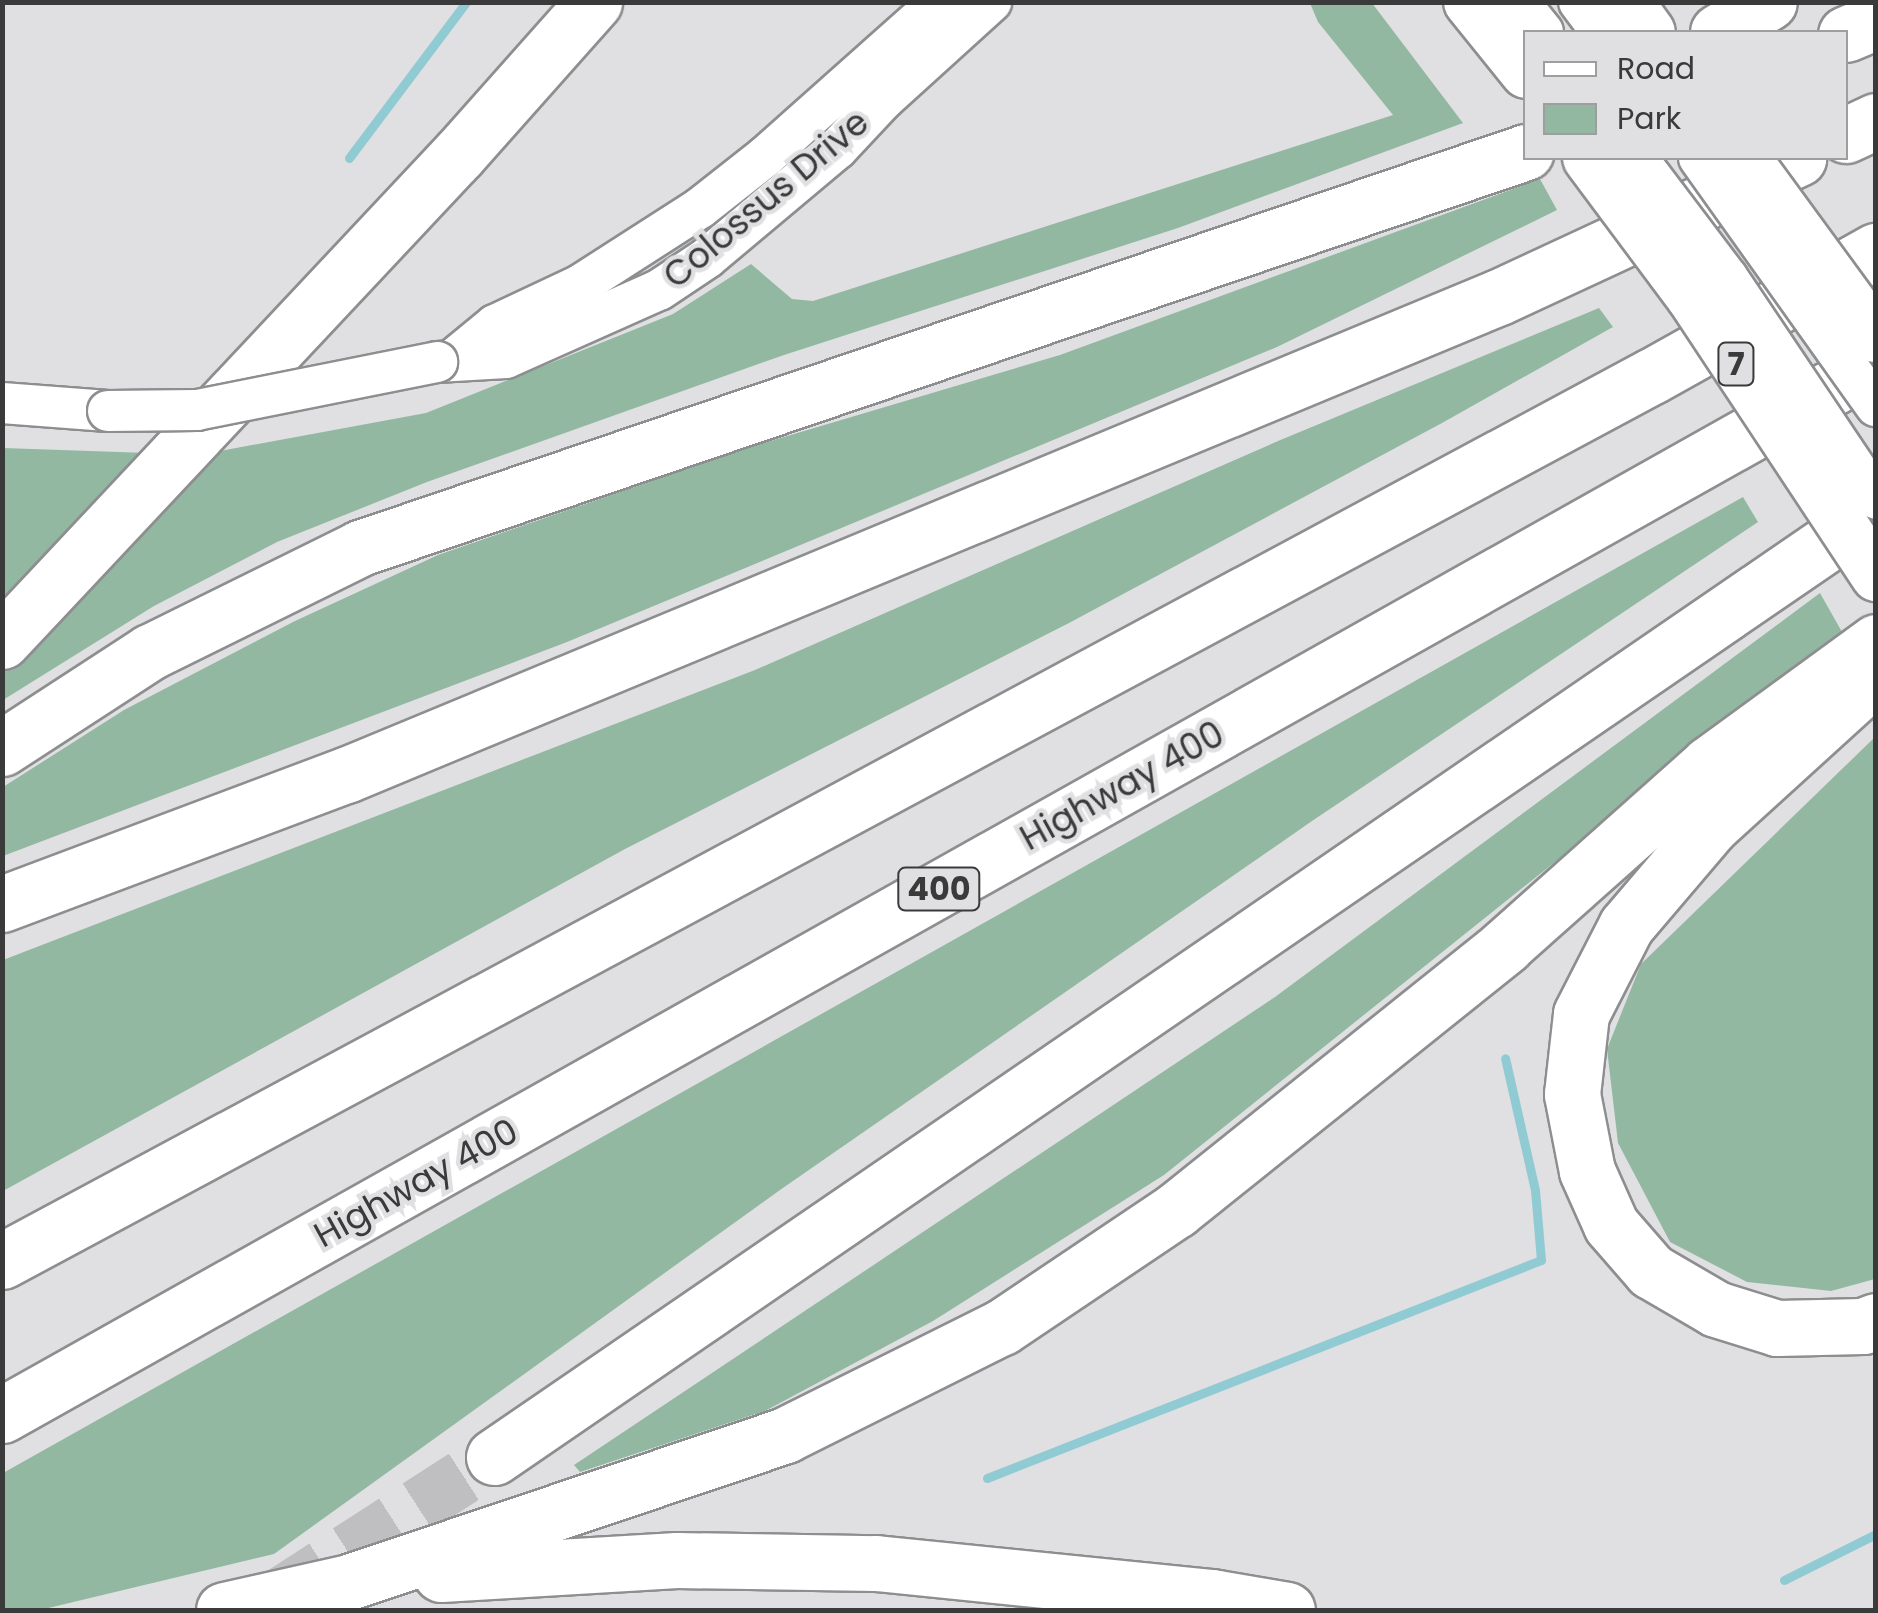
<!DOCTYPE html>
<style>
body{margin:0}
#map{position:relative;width:1878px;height:1613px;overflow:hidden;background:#e0e0e2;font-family:Poppins,sans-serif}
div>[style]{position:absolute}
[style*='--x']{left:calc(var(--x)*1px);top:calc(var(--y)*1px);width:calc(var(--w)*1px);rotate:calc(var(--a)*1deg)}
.green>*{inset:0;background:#93b8a2}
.stream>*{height:9px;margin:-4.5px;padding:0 4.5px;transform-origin:4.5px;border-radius:4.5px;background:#90cbd4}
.highway-tunnel>*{height:55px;margin-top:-27.5px;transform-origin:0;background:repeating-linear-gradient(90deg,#bfbfc1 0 55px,transparent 0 83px)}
.roads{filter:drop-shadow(2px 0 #8d8e90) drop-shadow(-2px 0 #8d8e90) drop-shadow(0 2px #8d8e90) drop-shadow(0 -2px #8d8e90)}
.minor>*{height:40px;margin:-20px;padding:0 20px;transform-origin:20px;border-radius:20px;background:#fff}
.major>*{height:50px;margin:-25px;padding:0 25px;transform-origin:25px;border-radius:25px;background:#fff}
.highway>*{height:55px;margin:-27.5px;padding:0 27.5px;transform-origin:27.5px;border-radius:27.5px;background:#fff}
.bridges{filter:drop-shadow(2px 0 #8d8e90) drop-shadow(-2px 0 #8d8e90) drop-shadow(0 2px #8d8e90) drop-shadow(0 -2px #8d8e90)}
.minor-bridge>*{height:40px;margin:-20px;padding:0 20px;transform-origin:20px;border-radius:20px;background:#fff}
.major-bridge>*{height:50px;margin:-25px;padding:0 25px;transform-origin:25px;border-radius:25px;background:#fff}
span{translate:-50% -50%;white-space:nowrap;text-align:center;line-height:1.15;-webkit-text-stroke:9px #e0e0e2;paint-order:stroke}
.shield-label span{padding:2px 8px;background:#e0e0e2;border:2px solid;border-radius:8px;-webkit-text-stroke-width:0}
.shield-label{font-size:32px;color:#3a3a3b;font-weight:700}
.street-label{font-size:35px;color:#3a3a3b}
.frame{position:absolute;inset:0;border:5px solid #3a3a3b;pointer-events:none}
.legend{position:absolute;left:1523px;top:30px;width:325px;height:130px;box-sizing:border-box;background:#e0e0e2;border:2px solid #9e9e9f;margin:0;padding:12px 18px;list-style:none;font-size:30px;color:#3a3a3b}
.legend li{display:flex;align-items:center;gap:20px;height:50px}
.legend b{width:50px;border:2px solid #9e9e9f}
</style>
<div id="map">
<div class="green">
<i style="clip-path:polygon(1310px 3px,1372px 3px,1463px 123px,1178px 228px,784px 355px,427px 482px,277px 542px,154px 606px,3px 700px,2px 670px,166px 496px,220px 451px,426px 413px,673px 314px,751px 264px,792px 299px,813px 301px,1393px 115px,1318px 22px)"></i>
<i style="clip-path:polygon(1540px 179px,1557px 210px,1277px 347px,567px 642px,3px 856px,3px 787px,124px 710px,295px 621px,438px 555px,750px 447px,1060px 355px)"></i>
<i style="clip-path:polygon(1599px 308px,1613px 327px,1442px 423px,1069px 623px,625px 849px,3px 1191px,3px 960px,755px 670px,1278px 441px)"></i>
<i style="clip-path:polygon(3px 448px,148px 453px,3px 607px)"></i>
<i style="clip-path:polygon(1743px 497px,1758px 522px,1312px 821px,780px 1190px,274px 1554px,40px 1610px,3px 1610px,3px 1473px)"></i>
<i style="clip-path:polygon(1820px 593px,1842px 632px,1164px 1175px,933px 1321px,765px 1411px,580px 1472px,574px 1465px,1275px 997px)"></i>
<i style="clip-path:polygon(1875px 737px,1875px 1279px,1831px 1291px,1747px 1282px,1670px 1242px,1618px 1143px,1607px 1049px,1641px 964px)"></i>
</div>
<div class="stream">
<i style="--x:349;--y:158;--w:195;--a:-53.1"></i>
<i style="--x:987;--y:1478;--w:595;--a:-21.48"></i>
<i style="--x:1541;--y:1260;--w:70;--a:-94.9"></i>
<i style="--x:1535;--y:1190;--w:135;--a:-102.8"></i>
<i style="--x:1784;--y:1580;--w:103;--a:-26.6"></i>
</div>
<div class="highway-tunnel">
<i style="--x:278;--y:1596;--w:257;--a:-32.8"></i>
</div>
<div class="roads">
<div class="minor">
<i style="--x:1519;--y:2;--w:38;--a:51"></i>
<i style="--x:1579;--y:2;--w:38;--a:53"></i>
<i style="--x:455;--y:358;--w:52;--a:-39.5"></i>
<i style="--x:495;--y:325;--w:94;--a:-25.2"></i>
<i style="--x:580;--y:285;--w:143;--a:-32.7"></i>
<i style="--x:700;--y:208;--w:84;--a:-38.2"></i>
<i style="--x:766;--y:156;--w:232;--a:-41.7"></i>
<i style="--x:437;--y:362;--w:69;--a:-3.3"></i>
<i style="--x:506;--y:358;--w:167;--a:-24"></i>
<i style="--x:659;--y:290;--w:58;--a:-33.7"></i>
<i style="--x:707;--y:258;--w:170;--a:-40"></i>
<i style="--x:837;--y:149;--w:67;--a:-46.8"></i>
<i style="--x:883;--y:100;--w:146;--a:-42.2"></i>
<i style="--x:2;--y:403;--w:106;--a:4.3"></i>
</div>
<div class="major">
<i style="--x:1469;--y:2;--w:91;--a:51.2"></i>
<i style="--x:1628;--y:2;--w:37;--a:54"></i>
</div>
<div class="highway">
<i style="--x:1718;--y:32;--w:59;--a:-30.5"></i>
<i style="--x:1846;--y:34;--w:33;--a:-23"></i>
<i style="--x:1846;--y:135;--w:33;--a:-25"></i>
<i style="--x:2;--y:641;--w:669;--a:-46.82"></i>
<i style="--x:460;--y:153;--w:202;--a:-48.4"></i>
<i style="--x:1855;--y:695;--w:195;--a:137.7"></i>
<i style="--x:1711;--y:826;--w:131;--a:130.4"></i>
<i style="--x:1626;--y:926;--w:99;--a:117.1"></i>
<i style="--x:1581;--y:1014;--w:81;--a:96.4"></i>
<i style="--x:1572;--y:1094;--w:78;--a:79"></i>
<i style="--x:1587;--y:1171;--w:59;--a:66"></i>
<i style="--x:1611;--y:1225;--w:61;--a:49"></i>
<i style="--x:1651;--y:1271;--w:75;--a:30.3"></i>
<i style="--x:1716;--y:1309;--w:64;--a:17.3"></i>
<i style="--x:1777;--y:1328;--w:86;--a:-1.3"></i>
<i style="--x:1863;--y:1326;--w:14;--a:-21"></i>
<i style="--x:2;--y:748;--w:176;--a:-33"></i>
<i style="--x:150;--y:652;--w:234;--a:-26.3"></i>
<i style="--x:360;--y:548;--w:1231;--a:-18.76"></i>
<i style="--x:2;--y:904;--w:367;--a:-20.6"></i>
<i style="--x:346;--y:775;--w:1248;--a:-22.52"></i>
<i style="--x:1499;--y:297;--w:330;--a:-24.9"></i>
<i style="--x:2;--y:1261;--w:1872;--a:-28.21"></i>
<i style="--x:1652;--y:376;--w:257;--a:-29.2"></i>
<i style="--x:2;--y:1415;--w:2149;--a:-29.31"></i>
<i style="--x:494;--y:1457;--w:1675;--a:-34.42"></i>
<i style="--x:441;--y:1574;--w:236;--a:-3.4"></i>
<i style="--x:677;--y:1560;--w:199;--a:0.9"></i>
<i style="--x:876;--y:1563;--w:338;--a:5.8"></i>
<i style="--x:1212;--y:1597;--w:76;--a:9.8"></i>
<i style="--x:224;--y:1610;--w:128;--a:-12.6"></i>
<i style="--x:349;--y:1582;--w:460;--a:-18.6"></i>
<i style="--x:785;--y:1435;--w:242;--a:-26.5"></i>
<i style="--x:1002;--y:1327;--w:210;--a:-33.9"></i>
<i style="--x:1176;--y:1210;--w:422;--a:-38.7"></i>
<i style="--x:1505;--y:946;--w:273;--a:-41.7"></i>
<i style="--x:1709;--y:764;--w:207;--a:-36.1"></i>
</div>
</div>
<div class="bridges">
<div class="minor-bridge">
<i style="--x:1637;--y:158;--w:149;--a:52.9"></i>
<i style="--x:1727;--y:277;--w:267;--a:56.1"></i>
<i style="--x:1699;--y:158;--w:305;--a:54.5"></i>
<i style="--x:108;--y:411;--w:89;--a:-0.6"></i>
<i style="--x:197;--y:410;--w:245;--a:-11.3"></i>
</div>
<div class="major-bridge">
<i style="--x:1588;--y:158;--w:172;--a:53.3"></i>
<i style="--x:1691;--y:296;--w:336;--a:56.5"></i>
<i style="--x:1745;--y:158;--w:222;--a:53.8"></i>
</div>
</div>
<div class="shield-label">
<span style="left:1736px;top:364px">7</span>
<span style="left:939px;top:889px">400</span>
</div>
<div class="street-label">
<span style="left:766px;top:199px;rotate:-40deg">Colossus Drive</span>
<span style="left:1122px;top:786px;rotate:-29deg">Highway 400</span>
<span style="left:416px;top:1183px;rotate:-29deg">Highway 400</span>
</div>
<div class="frame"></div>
<ul class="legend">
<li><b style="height:12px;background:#fff"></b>Road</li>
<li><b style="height:28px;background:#93b8a2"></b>Park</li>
</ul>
</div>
